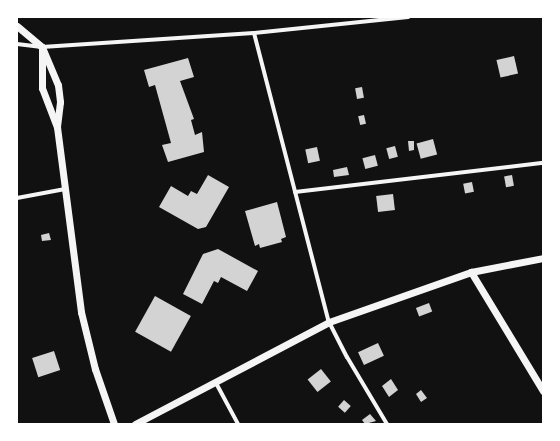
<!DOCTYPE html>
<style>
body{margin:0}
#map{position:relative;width:560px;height:441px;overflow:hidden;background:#111;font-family:"Sofia Sans Condensed",sans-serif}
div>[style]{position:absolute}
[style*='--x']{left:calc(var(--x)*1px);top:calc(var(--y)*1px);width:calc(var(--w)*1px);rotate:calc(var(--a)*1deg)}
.building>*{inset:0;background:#d3d3d3;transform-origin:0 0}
.minor>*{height:4px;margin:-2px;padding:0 2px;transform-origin:2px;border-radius:2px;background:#f5f5f5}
.tertiary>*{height:7px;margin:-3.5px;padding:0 3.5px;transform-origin:3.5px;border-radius:3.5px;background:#f5f5f5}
span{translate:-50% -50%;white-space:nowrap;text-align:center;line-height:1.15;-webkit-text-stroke:3px #fff;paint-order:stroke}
.frame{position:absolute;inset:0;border:18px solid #fff;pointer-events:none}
</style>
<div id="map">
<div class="building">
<i style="left:514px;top:56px;width:18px;height:18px;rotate:77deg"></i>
<i style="clip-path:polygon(188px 58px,194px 77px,180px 81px,194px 119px,191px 120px,195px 135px,202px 132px,204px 152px,168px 162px,162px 145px,171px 143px,155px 85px,149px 87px,144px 70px)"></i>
<i style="left:362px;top:87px;width:11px;height:7px;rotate:80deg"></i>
<i style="left:364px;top:115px;width:9px;height:6px;rotate:77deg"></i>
<i style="left:433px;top:139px;width:16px;height:17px;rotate:75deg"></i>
<i style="clip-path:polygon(408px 141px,414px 141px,414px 150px,409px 151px)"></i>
<i style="left:395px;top:146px;width:11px;height:9px;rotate:75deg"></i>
<i style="left:317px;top:147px;width:14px;height:12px;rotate:78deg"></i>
<i style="left:375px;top:155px;width:11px;height:13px;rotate:75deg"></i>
<i style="clip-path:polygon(347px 167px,349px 175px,334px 177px,333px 170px)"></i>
<i style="clip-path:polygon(208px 175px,229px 187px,206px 227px,198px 229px,159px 207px,171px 186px,188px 196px,191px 191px,197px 194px)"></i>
<i style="left:512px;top:175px;width:11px;height:8px;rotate:80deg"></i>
<i style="left:472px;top:182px;width:10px;height:9px;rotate:79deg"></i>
<i style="left:393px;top:194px;width:16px;height:17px;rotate:83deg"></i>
<i style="clip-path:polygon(277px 202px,286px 237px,281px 239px,282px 242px,260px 248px,259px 244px,255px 246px,245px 211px)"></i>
<i style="clip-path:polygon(49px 233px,51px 240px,42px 241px,41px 235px)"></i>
<i style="clip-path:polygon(218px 249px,258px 271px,247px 291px,221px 277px,218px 283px,214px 281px,202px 304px,183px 294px,203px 254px)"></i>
<i style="left:155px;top:296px;width:41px;height:41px;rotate:29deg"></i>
<i style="left:429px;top:303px;width:9px;height:14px;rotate:69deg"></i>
<i style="left:378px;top:343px;width:14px;height:22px;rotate:65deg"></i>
<i style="left:54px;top:351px;width:20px;height:23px;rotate:72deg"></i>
<i style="left:321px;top:369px;width:16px;height:17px;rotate:52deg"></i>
<i style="clip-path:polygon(391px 379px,398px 390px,389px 397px,382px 386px)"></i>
<i style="clip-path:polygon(421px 390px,427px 398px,421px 402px,416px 394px)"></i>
<i style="left:344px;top:400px;width:9px;height:9px;rotate:41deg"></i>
<i style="clip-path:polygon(370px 414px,376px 421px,365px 424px,362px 420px)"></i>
</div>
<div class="minor">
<i style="--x:254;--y:33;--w:299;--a:75.5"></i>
<i style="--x:329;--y:322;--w:39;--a:63"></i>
<i style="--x:347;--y:357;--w:78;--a:59.2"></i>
<i style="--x:17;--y:44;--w:25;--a:7"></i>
<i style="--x:42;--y:47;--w:212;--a:-3.8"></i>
<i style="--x:254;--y:33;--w:155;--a:-5.9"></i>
<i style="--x:295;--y:192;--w:250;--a:-6.7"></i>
<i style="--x:17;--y:198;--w:49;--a:-10.6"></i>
<i style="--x:216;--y:383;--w:47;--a:61.8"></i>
</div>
<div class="tertiary">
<i style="--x:17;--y:26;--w:33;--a:40"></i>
<i style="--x:42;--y:47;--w:41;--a:67.2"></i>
<i style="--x:58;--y:85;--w:17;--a:83"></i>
<i style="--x:60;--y:102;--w:25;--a:97"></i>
<i style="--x:57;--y:127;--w:187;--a:82.6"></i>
<i style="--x:81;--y:312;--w:59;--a:76.2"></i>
<i style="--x:95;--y:369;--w:58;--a:70.9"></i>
<i style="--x:42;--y:49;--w:39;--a:90"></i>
<i style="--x:42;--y:88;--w:42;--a:69"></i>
<i style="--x:471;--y:272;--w:139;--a:58.8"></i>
<i style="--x:135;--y:424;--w:219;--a:-27.7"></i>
<i style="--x:329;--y:322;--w:151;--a:-19.4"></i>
<i style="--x:471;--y:272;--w:73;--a:-11"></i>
</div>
<div class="frame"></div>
</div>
